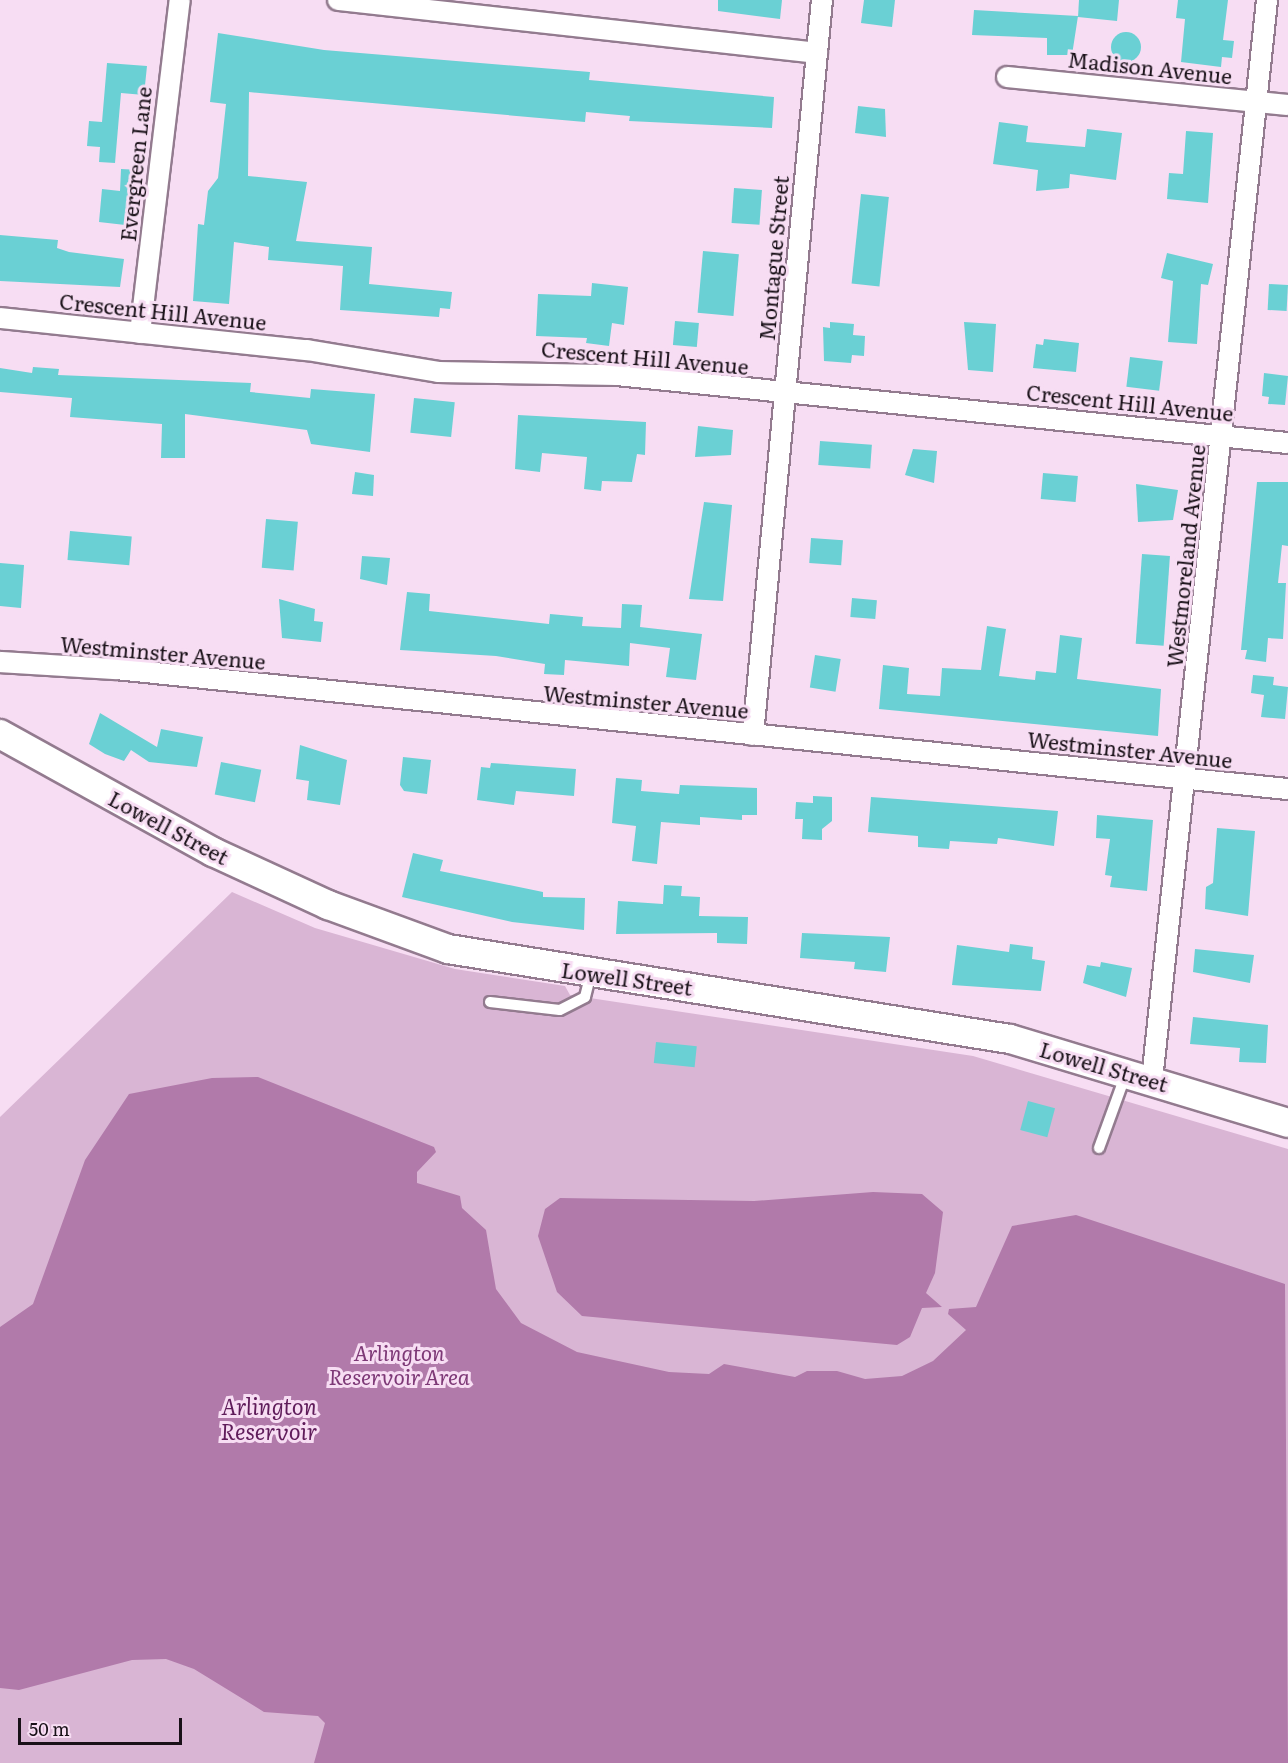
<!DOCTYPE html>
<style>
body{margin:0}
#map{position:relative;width:1288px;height:1763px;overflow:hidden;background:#f7ddf3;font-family:Literata,serif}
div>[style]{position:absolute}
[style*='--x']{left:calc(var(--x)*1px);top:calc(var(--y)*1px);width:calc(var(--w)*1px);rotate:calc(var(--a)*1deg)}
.green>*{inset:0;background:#d9b5d4}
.water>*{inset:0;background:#b17aaa}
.building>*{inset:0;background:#6ad0d4;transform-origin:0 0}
.round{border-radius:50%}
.roads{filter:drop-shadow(2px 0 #937b8f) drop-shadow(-2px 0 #937b8f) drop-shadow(0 2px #937b8f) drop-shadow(0 -2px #937b8f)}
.service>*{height:10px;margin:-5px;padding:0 5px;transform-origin:5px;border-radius:5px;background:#fff}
.minor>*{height:20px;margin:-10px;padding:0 10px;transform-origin:10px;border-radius:10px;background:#fff}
.secondary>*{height:28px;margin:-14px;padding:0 14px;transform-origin:14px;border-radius:14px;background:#fff}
span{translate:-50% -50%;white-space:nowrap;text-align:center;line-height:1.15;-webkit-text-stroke:6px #f7ddf3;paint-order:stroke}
.street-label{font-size:21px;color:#191118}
.park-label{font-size:21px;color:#7d3876;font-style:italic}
.water-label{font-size:22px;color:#5f1c5a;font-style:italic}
.scale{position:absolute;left:18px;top:1718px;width:164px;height:27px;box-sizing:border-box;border:3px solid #191118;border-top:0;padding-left:8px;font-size:18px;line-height:21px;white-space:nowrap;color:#191118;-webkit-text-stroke:4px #f7ddf3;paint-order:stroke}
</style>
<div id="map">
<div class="green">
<i style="clip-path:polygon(232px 892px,315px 928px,455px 969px,565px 986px,570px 995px,973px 1056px,1288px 1149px,1288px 1763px,0 1763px,0 1117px)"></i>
</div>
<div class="water">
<i style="clip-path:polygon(258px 1077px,434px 1147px,436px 1152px,417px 1172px,417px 1183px,460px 1196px,462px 1208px,486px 1230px,496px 1289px,521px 1323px,577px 1352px,669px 1372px,709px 1374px,724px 1364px,795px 1377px,807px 1371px,837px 1371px,865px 1379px,902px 1376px,933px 1361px,966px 1330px,948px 1314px,949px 1309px,976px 1307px,1012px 1226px,1076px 1215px,1285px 1284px,1288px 1763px,314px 1763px,325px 1723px,318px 1716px,264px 1712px,194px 1669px,166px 1659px,132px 1660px,19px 1690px,0 1688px,0 1327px,33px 1304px,85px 1160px,129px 1094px,212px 1078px)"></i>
<i style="clip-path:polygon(873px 1192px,922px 1194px,943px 1212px,935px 1273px,926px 1293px,942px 1307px,922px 1308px,910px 1337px,897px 1345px,582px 1316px,557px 1292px,538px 1236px,545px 1209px,560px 1198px,754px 1201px)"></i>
</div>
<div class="building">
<i style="clip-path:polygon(718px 0,782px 0,780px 19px,718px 11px)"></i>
<i style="clip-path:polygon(864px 0,895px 0,892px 27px,861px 23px)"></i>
<i style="clip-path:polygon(1079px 0,1119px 0,1117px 21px,1078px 17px)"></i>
<i style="clip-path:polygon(1178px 0,1228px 0,1223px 40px,1234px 41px,1232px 58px,1222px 57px,1221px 67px,1181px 62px,1185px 19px,1176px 18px)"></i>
<i style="clip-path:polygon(974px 10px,1078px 16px,1072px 55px,1047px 55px,1047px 38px,972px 35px)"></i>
<i class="round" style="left:1111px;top:32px;width:30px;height:30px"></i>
<i style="clip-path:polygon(218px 33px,324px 50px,590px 72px,589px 80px,774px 97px,772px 128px,629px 121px,630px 116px,586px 112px,585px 122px,249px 92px,248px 176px,307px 182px,296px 241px,372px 247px,369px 284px,452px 292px,450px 309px,440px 308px,439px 317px,340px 310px,343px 266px,268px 260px,269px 247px,234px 242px,229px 304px,193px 301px,198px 224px,204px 225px,208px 191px,218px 178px,226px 104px,210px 102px)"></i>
<i style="clip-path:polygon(107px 63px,147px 66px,144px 95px,121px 93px,115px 163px,99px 162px,100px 147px,87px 146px,89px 121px,102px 122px)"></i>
<i style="clip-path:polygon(858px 106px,885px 109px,886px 137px,855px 133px)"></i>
<i style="clip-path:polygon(999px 122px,1028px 126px,1026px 142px,1085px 147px,1087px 129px,1122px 133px,1116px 180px,1070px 174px,1069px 188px,1036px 191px,1038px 170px,993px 164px)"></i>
<i style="clip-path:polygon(1186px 131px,1213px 133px,1208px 203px,1167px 199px,1169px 173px,1183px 174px)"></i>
<i style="clip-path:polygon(121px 169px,140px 170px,134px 226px,99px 222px,102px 189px,120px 191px)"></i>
<i style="left:734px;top:188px;width:28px;height:35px;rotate:4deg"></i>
<i style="left:861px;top:194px;width:28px;height:90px;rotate:6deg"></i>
<i style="clip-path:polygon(0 235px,58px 240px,57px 248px,69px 252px,124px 259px,120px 287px,0 281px)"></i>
<i style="left:703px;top:251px;width:36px;height:62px;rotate:5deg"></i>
<i style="clip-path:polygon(1167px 253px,1213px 264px,1208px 285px,1201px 284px,1197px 344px,1168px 342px,1173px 281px,1161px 278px)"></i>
<i style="clip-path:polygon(592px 283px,628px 287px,624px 325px,612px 323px,609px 346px,586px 343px,587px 338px,536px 336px,538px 294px,591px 296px)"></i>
<i style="left:1269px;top:284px;width:19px;height:26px;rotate:3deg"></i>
<i style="left:675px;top:321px;width:24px;height:24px;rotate:5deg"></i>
<i style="clip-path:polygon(830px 322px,854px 324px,853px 335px,865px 336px,864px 356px,852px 355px,851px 363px,824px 361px,823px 327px,830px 328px)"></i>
<i style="clip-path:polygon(964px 322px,996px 324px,993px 372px,968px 370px)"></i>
<i style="clip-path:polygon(1044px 339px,1079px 343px,1076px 372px,1033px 368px,1036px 344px,1043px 345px)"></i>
<i style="left:1130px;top:357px;width:33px;height:30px;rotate:7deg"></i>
<i style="clip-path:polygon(33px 367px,59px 369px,58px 375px,251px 383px,250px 392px,310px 398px,311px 389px,375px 394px,370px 452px,311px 444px,307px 430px,185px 414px,185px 458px,161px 458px,162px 424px,70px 417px,72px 398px,0 392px,0 368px,32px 373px)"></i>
<i style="clip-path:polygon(1264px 373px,1288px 376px,1285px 405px,1268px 404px,1269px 397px,1262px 396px)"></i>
<i style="left:414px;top:398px;width:41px;height:35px;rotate:6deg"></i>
<i style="clip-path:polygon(518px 415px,646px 422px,645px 455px,637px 454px,632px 482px,602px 481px,601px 491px,584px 489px,587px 457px,542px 453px,540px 472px,515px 469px)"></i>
<i style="clip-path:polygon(698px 426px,733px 430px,731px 455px,695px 457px)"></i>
<i style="left:820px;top:441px;width:52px;height:24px;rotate:4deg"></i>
<i style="clip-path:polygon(913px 449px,937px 451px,934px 483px,905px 475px)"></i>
<i style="clip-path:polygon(355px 472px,374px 475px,373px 496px,352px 494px)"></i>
<i style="left:1043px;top:473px;width:35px;height:26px;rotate:5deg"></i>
<i style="clip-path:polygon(1257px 482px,1288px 482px,1288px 546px,1282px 545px,1278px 583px,1286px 583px,1283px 639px,1268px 638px,1266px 662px,1245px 659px,1247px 650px,1241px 650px)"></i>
<i style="clip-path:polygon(1136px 484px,1178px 490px,1173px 520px,1138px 522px)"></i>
<i style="clip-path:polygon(704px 502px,732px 505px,723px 601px,689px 599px)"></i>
<i style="left:266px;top:519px;width:32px;height:49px;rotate:5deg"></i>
<i style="left:70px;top:531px;width:62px;height:29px;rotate:5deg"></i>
<i style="left:811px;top:538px;width:32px;height:25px;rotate:4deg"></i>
<i style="left:1142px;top:554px;width:28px;height:90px;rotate:4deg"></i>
<i style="clip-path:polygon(362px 556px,390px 558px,387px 585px,360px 579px)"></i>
<i style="clip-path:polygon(0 563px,24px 565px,21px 608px,0 606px)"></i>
<i style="clip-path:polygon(407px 592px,430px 594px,429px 611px,549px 624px,550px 614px,583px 617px,582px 626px,621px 628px,622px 604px,642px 605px,640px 627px,702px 634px,696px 680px,666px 677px,670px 648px,630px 643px,629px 666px,565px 660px,564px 675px,544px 674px,545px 664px,496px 656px,400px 650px)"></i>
<i style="left:852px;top:598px;width:25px;height:19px;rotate:5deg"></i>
<i style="clip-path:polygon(279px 599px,315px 609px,314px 621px,323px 622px,321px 642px,282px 638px)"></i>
<i style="clip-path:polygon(987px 626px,1006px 629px,999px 676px,1035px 680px,1036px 671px,1056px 673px,1060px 635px,1082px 638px,1077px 679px,1161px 689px,1158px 736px,879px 709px,883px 665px,909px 668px,907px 694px,940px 696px,942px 668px,981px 670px)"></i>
<i style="left:815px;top:655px;width:26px;height:33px;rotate:9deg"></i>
<i style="clip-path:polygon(1253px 675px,1274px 677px,1273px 685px,1288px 687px,1285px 719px,1261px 717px,1264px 695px,1251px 693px)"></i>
<i style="clip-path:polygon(100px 713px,157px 747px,161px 729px,203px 737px,197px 767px,149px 762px,131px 750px,124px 761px,105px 754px,89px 744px)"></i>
<i style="clip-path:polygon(300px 745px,347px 760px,340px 805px,307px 800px,309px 781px,296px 779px)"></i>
<i style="clip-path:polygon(403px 757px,431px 760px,427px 794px,404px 791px,400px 785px)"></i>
<i style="left:221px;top:762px;width:41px;height:33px;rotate:11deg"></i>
<i style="clip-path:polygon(491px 763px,576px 769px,574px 796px,516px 791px,514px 805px,477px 800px,481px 767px,490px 768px)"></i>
<i style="clip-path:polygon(616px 778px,642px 780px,641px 791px,679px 794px,680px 785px,757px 788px,757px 815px,742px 815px,742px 820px,700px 817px,700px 825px,661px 822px,657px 864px,632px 861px,636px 826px,612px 823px)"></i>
<i style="clip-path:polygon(813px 796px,832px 797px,832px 821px,822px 829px,822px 840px,802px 839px,803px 819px,795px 819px,796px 802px,813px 803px)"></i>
<i style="clip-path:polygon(871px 797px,1058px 811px,1054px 846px,998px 838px,997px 844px,950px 841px,949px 849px,918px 847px,918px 836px,868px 832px)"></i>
<i style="clip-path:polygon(1097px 815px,1153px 820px,1147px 891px,1110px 887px,1112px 876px,1105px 875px,1110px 839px,1096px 838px)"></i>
<i style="clip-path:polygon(1217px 828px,1255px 831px,1248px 916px,1205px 909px,1206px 887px,1213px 883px)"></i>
<i style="clip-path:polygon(413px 853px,443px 860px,440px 871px,543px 892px,543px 897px,585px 898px,584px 930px,512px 922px,402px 897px)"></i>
<i style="clip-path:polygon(664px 885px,682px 886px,681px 896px,700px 897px,699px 916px,748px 917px,747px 944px,717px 943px,717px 933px,616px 934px,618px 901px,663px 904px)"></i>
<i style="clip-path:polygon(802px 933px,890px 937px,886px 972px,854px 969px,855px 962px,800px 958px)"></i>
<i style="clip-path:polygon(1010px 944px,1033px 947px,1032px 959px,1045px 961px,1041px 991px,952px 985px,957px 945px,1009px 952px)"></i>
<i style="clip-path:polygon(1195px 949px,1254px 955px,1250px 983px,1193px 972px)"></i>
<i style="clip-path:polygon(1101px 962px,1132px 968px,1126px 997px,1083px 983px,1087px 965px,1100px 967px)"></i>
<i style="clip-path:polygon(1193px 1017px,1268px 1025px,1266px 1063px,1239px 1062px,1240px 1048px,1190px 1044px)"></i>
<i style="left:656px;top:1042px;width:41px;height:21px;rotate:6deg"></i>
<i style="left:1028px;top:1101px;width:28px;height:30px;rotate:15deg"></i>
</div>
<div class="roads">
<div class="service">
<i style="--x:490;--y:1002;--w:70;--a:6.5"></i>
<i style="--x:560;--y:1010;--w:28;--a:-27"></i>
<i style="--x:585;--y:997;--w:25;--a:-76"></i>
<i style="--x:1099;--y:1148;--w:79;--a:-70"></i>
</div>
<div class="minor">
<i style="--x:338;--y:0;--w:482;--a:6.3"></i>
<i style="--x:1007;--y:77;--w:282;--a:5.7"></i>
<i style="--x:0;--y:318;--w:309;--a:6"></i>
<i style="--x:307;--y:350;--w:133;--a:9.5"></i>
<i style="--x:438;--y:372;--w:179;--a:1"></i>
<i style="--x:617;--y:375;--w:674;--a:5.79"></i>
<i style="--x:140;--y:333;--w:335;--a:-83.2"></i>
<i style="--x:0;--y:662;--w:116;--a:3.5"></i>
<i style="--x:116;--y:669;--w:1178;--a:5.85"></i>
<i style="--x:753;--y:735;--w:738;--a:-84.64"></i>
<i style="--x:1152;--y:1080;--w:1086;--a:-83.92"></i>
</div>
<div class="secondary">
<i style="--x:0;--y:734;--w:244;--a:29"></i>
<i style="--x:213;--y:852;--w:127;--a:24.7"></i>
<i style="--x:328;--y:905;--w:128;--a:20.1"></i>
<i style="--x:448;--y:949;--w:569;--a:9.1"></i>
<i style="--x:1010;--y:1039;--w:290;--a:16.8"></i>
</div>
</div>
<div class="street-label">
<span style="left:1150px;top:67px;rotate:6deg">Madison Avenue</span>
<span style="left:135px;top:164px;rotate:-84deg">Evergreen Lane</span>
<span style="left:773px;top:258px;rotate:-85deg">Montague Street</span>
<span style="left:163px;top:311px;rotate:6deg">Crescent Hill Avenue</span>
<span style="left:645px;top:357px;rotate:5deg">Crescent Hill Avenue</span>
<span style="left:1130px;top:402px;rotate:6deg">Crescent Hill Avenue</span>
<span style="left:1185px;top:556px;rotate:-84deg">Westmoreland Avenue</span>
<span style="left:163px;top:652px;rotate:5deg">Westminster Avenue</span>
<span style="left:646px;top:701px;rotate:5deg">Westminster Avenue</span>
<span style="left:1130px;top:749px;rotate:6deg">Westminster Avenue</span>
<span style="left:169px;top:827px;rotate:28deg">Lowell Street</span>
<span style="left:627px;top:978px;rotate:8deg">Lowell Street</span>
<span style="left:1104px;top:1066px;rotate:16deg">Lowell Street</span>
</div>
<div class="park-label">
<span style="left:399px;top:1364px">Arlington<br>Reservoir Area</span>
</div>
<div class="water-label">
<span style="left:269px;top:1418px">Arlington<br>Reservoir</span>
</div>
<div class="scale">50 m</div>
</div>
